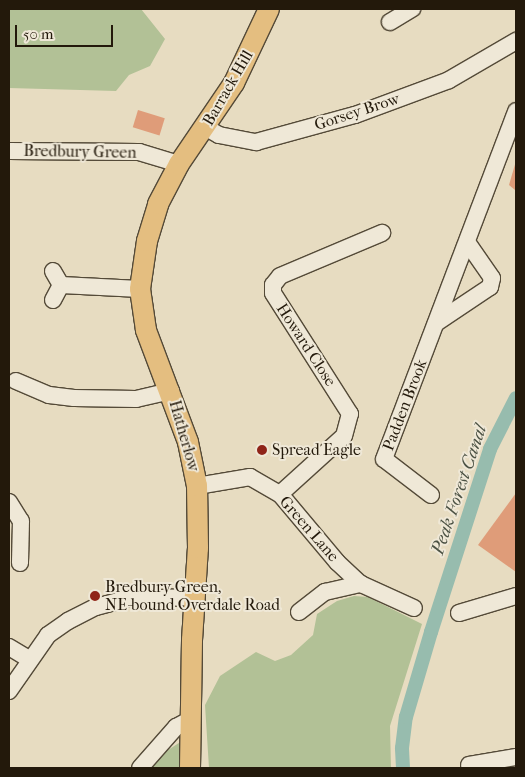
<!DOCTYPE html>
<style>
body{margin:0}
#map{position:relative;width:525px;height:777px;overflow:hidden;background:#e7dcc1;font-family:"IM FELL French Canon",serif}
div>[style]{position:absolute}
[style*='--x']{left:calc(var(--x)*1px);top:calc(var(--y)*1px);width:calc(var(--w)*1px);rotate:calc(var(--a)*1deg)}
.green>*{inset:0;background:#b2c196}
.canal>*{height:14px;margin:-7px;padding:0 7px;transform-origin:7px;border-radius:7px;background:#97bcae}
.building>*{inset:0;background:#df9c79;transform-origin:0 0}
.roads{filter:drop-shadow(1px 0 #544a38) drop-shadow(-1px 0 #544a38) drop-shadow(0 1px #544a38) drop-shadow(0 -1px #544a38)}
.minor>*{height:16px;margin:-8px;padding:0 8px;transform-origin:8px;border-radius:8px;background:#efe8d7}
.major>*{height:20px;margin:-10px;padding:0 10px;transform-origin:10px;border-radius:10px;background:#e4be80}
.dots>*{width:14px;height:14px;translate:-50% -50%;box-sizing:border-box;border:2px solid #efe8d7;border-radius:50%}
span{translate:-50% -50%;white-space:nowrap;text-align:center;line-height:1.15;-webkit-text-stroke:4px #efe8d7;paint-order:stroke}
.street-label{font-size:16px;color:#23190b}
.poi-label{font-size:16px;color:#23190b}
.left{translate:0 -50%;text-align:left}
.water-label{font-size:18px;color:#4c5244;font-style:italic}
.frame{position:absolute;inset:0;border:10px solid #23190b;pointer-events:none}
.scale{position:absolute;left:15px;top:25px;width:98px;height:22px;box-sizing:border-box;border:2px solid #23190b;border-top:0;padding-left:6px;font-size:15px;line-height:18px;white-space:nowrap;color:#23190b;-webkit-text-stroke:4px #efe8d7;paint-order:stroke}
</style>
<div id="map">
<div class="green">
<i style="clip-path:polygon(9px 9px,141px 9px,165px 39px,150px 66px,129px 75px,116px 91px,9px 88px)"></i>
<i style="clip-path:polygon(354px 596px,368px 597px,422px 624px,390px 726px,391px 768px,209px 768px,205px 705px,220px 676px,256px 652px,275px 661px,291px 655px,313px 635px,317px 614px,337px 601px)"></i>
<i style="clip-path:polygon(182px 741px,182px 768px,150px 768px,157px 757px)"></i>
</div>
<div class="canal">
<i style="--x:403;--y:768;--w:20;--a:-93"></i>
<i style="--x:402;--y:748;--w:31;--a:-83"></i>
<i style="--x:406;--y:717;--w:89;--a:-73.6"></i>
<i style="--x:431;--y:632;--w:192;--a:-72.1"></i>
<i style="--x:490;--y:449;--w:57;--a:-63"></i>
</div>
<div class="building">
<i style="left:138px;top:110px;width:28px;height:18px;rotate:17deg"></i>
<i style="clip-path:polygon(516px 161px,516px 188px,515px 190px,509px 185px)"></i>
<i style="clip-path:polygon(516px 493px,516px 572px,478px 545px)"></i>
</div>
<div class="roads">
<div class="minor">
<i style="--x:390;--y:22;--w:26;--a:-31"></i>
<i style="--x:205;--y:127;--w:16;--a:30"></i>
<i style="--x:219;--y:135;--w:38;--a:11"></i>
<i style="--x:256;--y:142;--w:103;--a:-15.3"></i>
<i style="--x:355;--y:115;--w:100;--a:-20.4"></i>
<i style="--x:449;--y:80;--w:78;--a:-30.2"></i>
<i style="--x:9;--y:151;--w:130;--a:0.4"></i>
<i style="--x:139;--y:152;--w:42;--a:16.7"></i>
<i style="--x:61;--y:285;--w:79;--a:2.9"></i>
<i style="--x:53;--y:300;--w:17;--a:-62"></i>
<i style="--x:61;--y:285;--w:16;--a:-120"></i>
<i style="--x:436;--y:323;--w:65;--a:-33.7"></i>
<i style="--x:490;--y:287;--w:9;--a:-77"></i>
<i style="--x:492;--y:278;--w:44;--a:-124.8"></i>
<i style="--x:16;--y:381;--w:36;--a:23"></i>
<i style="--x:49;--y:395;--w:25;--a:7"></i>
<i style="--x:74;--y:398;--w:62;--a:0.9"></i>
<i style="--x:136;--y:399;--w:36;--a:-13"></i>
<i style="--x:197;--y:486;--w:54;--a:-9.6"></i>
<i style="--x:250;--y:477;--w:34;--a:30"></i>
<i style="--x:280;--y:494;--w:89;--a:50"></i>
<i style="--x:337;--y:562;--w:33;--a:43"></i>
<i style="--x:361;--y:584;--w:58;--a:24.4"></i>
<i style="--x:280;--y:494;--w:86;--a:-42.2"></i>
<i style="--x:344;--y:436;--w:23;--a:-75"></i>
<i style="--x:350;--y:414;--w:143;--a:-122.5"></i>
<i style="--x:273;--y:293;--w:8;--a:-90"></i>
<i style="--x:273;--y:285;--w:11;--a:-52"></i>
<i style="--x:280;--y:276;--w:111;--a:-22.9"></i>
<i style="--x:431;--y:495;--w:59;--a:-142.5"></i>
<i style="--x:384;--y:459;--w:372;--a:-69.2"></i>
<i style="--x:9;--y:502;--w:22;--a:58"></i>
<i style="--x:21;--y:521;--w:42;--a:91.4"></i>
<i style="--x:299;--y:612;--w:33;--a:-38"></i>
<i style="--x:325;--y:592;--w:37;--a:-13"></i>
<i style="--x:459;--y:613;--w:59;--a:-16.6"></i>
<i style="--x:9;--y:647;--w:23;--a:31"></i>
<i style="--x:9;--y:691;--w:68;--a:-55.1"></i>
<i style="--x:48;--y:635;--w:24;--a:-35"></i>
<i style="--x:68;--y:621;--w:31;--a:-27"></i>
<i style="--x:96;--y:607;--w:30;--a:-15"></i>
<i style="--x:125;--y:599;--w:69;--a:-1.7"></i>
<i style="--x:469;--y:765;--w:48;--a:-9.7"></i>
<i style="--x:140;--y:768;--w:55;--a:-48.7"></i>
<i style="--x:176;--y:727;--w:15;--a:-28"></i>
</div>
<div class="major">
<i style="--x:190;--y:768;--w:128;--a:-89.1"></i>
<i style="--x:192;--y:640;--w:92;--a:-86.3"></i>
<i style="--x:198;--y:548;--w:62;--a:-90.9"></i>
<i style="--x:197;--y:486;--w:45;--a:-101.6"></i>
<i style="--x:188;--y:442;--w:120;--a:-110.6"></i>
<i style="--x:146;--y:330;--w:41;--a:-98.3"></i>
<i style="--x:140;--y:289;--w:49;--a:-81.7"></i>
<i style="--x:147;--y:241;--w:39;--a:-73"></i>
<i style="--x:158;--y:204;--w:45;--a:-62.3"></i>
<i style="--x:179;--y:164;--w:98;--a:-55.8"></i>
<i style="--x:234;--y:83;--w:82;--a:-64.7"></i>
</div>
</div>
<div class="dots">
<i style="left:262px;top:450px;background:#8f2418"></i>
<i style="left:95px;top:596px;background:#8f2418"></i>
</div>
<div class="street-label">
<span style="left:228px;top:88px;rotate:-60deg">Barrack Hill</span>
<span style="left:357px;top:112px;rotate:-18deg">Gorsey Brow</span>
<span style="left:80px;top:152px;rotate:1deg">Bredbury Green</span>
<span style="left:306px;top:345px;rotate:57deg">Howard Close</span>
<span style="left:405px;top:405px;rotate:-69deg">Padden Brook</span>
<span style="left:184px;top:436px;rotate:74deg">Hatherlow</span>
<span style="left:309px;top:529px;rotate:49deg">Green Lane</span>
</div>
<div class="poi-label">
<span class="left" style="left:272px;top:450px">Spread Eagle</span>
<span class="left" style="left:105px;top:596px">Bredbury Green,<br>NE-bound Overdale Road</span>
</div>
<div class="water-label">
<span style="left:460px;top:490px;rotate:-71deg">Peak Forest Canal</span>
</div>
<div class="frame"></div>
<div class="scale">50 m</div>
</div>
